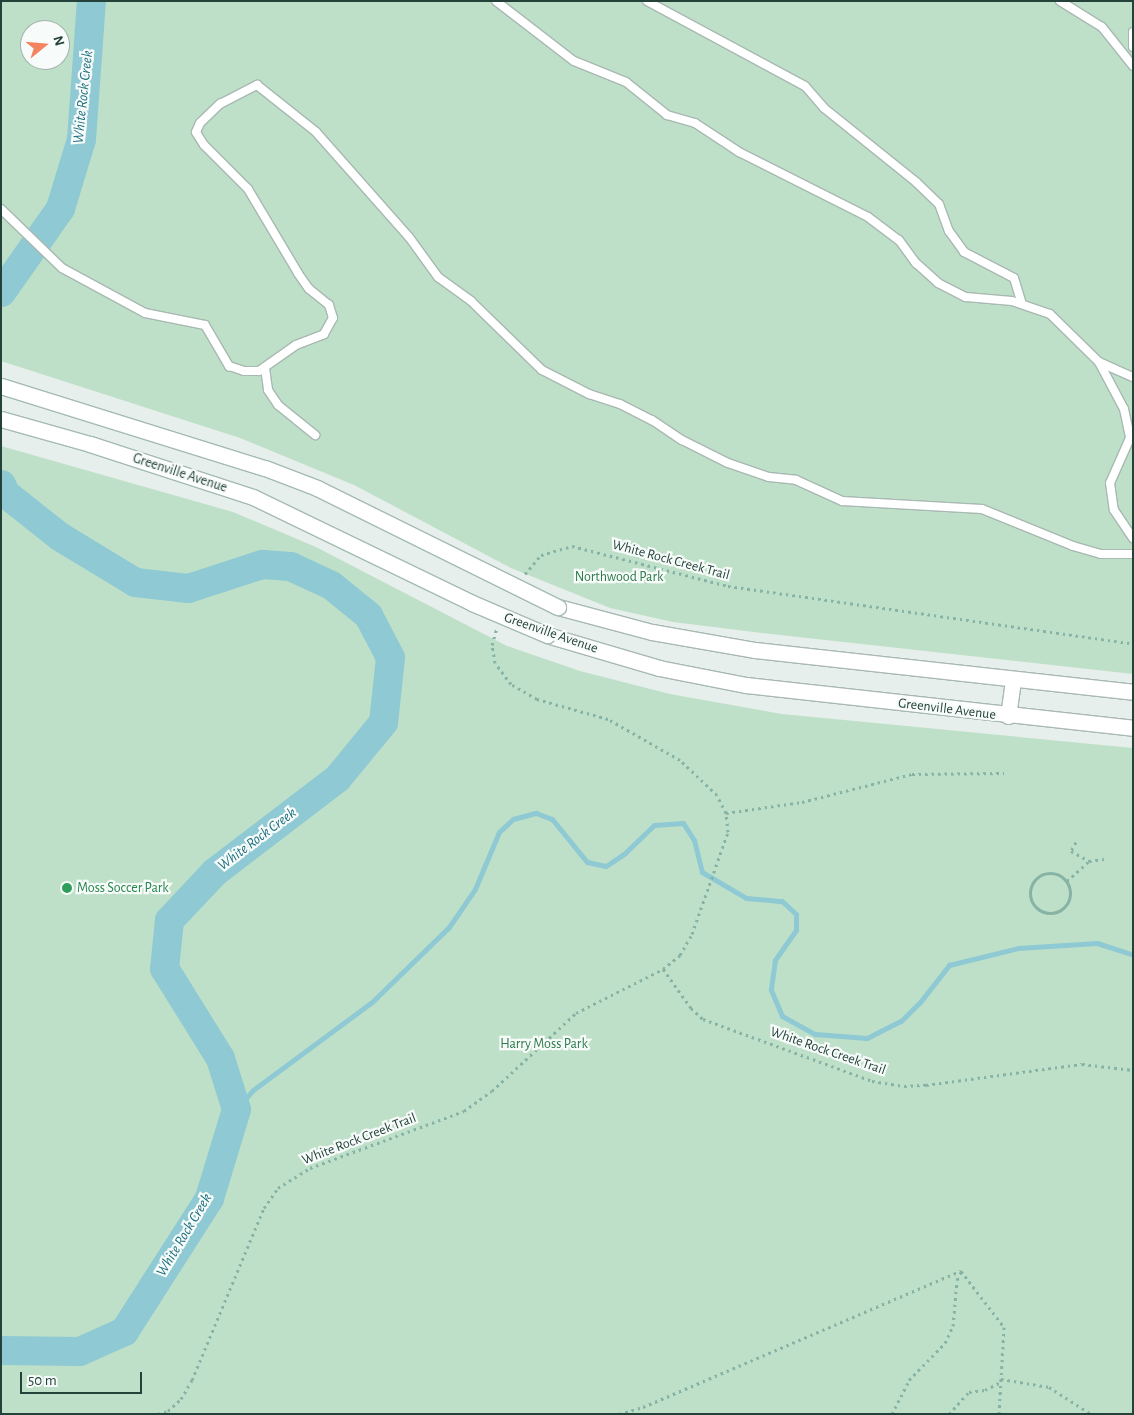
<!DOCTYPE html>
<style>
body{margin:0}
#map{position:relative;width:1134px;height:1415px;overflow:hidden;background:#e6efeb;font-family:"Alegreya Sans",sans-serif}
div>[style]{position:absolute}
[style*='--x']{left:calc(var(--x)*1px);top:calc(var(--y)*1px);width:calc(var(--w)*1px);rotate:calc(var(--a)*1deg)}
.green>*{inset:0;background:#bfe0c8}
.stream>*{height:5px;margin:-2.5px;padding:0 2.5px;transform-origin:2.5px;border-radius:2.5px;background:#8ec9d4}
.river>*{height:29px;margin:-14.5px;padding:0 14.5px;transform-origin:14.5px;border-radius:14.5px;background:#8ec9d4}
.path>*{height:3px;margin-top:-1.5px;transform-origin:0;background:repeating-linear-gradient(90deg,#86b3a5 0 2.5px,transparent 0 6.5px)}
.path>.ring{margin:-1.5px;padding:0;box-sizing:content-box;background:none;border:3px solid #86b3a5;border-radius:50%}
.roads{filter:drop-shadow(1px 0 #a8b8b2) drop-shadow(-1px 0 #a8b8b2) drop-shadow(0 1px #a8b8b2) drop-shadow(0 -1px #a8b8b2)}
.service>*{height:8px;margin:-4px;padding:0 4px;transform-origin:4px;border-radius:4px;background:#fff}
.secondary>*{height:15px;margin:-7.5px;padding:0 7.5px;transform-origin:7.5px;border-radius:7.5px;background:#fff}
.bridges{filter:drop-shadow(1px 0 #a4bbb3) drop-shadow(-1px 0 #a4bbb3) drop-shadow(0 1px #a4bbb3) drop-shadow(0 -1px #a4bbb3)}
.secondary-bridge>*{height:15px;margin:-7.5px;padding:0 7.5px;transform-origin:7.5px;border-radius:7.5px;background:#fff}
.dots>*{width:14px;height:14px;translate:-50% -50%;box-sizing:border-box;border:2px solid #f7fbf9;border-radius:50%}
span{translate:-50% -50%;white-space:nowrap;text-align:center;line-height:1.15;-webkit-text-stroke:4.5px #f7fbf9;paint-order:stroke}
.street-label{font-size:14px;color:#24423a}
.park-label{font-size:14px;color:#2d7a4b}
.leisure-label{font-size:14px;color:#27864d}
.left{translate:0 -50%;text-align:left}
.water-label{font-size:15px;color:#1c6f80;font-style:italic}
.frame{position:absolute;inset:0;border:2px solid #24423a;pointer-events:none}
.north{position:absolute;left:20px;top:20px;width:50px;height:50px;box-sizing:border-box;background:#f7fbf9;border:1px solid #a3b1ad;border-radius:50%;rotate:73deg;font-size:14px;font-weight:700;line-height:20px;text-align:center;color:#24423a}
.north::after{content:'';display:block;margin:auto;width:18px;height:22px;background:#f4845f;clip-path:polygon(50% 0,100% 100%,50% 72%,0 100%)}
.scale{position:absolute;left:20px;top:1372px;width:122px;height:22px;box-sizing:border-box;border:2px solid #24423a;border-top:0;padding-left:6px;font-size:15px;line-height:18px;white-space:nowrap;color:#24423a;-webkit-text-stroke:4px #f7fbf9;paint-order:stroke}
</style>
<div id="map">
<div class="green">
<i style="clip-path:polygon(evenodd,1px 1px,1133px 1px,1133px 674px,762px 633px,673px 622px,610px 608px,511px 568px,354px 485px,240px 438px,1px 361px,1px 1px,30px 30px,60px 30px,60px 60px,30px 60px,30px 30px)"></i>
<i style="clip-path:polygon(1px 446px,233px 512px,316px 547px,507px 646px,580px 671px,670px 694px,782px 714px,1133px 748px,1133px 1414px,1px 1414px)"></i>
</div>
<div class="stream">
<i style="--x:236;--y:1109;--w:25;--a:-48"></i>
<i style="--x:253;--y:1090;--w:148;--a:-36.5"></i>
<i style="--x:372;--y:1002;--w:107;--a:-44.2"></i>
<i style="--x:449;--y:927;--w:46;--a:-55.6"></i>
<i style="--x:475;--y:889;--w:62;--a:-67.2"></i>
<i style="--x:499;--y:832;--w:19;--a:-43"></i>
<i style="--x:513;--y:819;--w:24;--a:-15"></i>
<i style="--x:536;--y:813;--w:17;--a:21"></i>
<i style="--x:552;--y:819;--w:55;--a:50.9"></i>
<i style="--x:587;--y:862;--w:19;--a:12"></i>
<i style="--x:606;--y:866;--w:23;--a:-34"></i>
<i style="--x:625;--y:853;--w:40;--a:-44"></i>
<i style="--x:654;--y:825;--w:29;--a:-4"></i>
<i style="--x:683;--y:823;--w:20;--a:57"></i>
<i style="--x:694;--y:840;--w:33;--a:76"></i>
<i style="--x:702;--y:872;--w:51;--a:30.6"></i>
<i style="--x:746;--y:898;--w:36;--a:5"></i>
<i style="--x:782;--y:901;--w:19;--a:43"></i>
<i style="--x:796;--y:914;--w:16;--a:90"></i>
<i style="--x:796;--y:930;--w:37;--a:125"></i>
<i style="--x:775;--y:960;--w:30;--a:98"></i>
<i style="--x:771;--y:990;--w:28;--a:67"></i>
<i style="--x:782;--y:1016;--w:38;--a:29"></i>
<i style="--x:815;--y:1034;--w:52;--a:4.4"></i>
<i style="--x:867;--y:1038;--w:38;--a:-27"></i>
<i style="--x:901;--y:1021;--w:28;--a:-45"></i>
<i style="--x:921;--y:1001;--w:46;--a:-52.1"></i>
<i style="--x:949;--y:965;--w:71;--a:-13.8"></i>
<i style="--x:1018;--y:948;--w:79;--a:-3.6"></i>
<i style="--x:1097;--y:943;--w:38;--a:18"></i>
</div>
<div class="river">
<i style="--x:1;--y:292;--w:103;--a:-54.9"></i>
<i style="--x:60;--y:208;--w:72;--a:-73.1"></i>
<i style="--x:81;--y:139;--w:138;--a:-85.9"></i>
<i style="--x:1;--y:484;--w:10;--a:66"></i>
<i style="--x:5;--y:493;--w:69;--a:38.5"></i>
<i style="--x:59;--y:536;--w:89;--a:31.2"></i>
<i style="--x:135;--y:582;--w:53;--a:6.5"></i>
<i style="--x:188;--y:588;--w:78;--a:-18"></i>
<i style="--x:262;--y:564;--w:28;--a:4"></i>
<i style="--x:290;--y:566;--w:45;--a:24.9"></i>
<i style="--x:331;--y:585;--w:48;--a:39"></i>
<i style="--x:368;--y:615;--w:47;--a:62.4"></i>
<i style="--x:390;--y:657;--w:65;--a:96.1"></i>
<i style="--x:383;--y:722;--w:72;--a:129.4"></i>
<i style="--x:337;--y:778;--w:155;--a:142.6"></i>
<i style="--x:214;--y:872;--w:66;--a:133.2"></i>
<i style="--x:169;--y:920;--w:48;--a:95.9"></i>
<i style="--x:164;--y:968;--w:106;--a:58.1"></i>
<i style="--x:220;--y:1058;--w:53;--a:72.6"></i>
<i style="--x:236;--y:1109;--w:93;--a:106.9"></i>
<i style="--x:209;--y:1198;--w:158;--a:122.6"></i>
<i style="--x:124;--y:1331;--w:49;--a:156"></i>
<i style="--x:79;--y:1351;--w:78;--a:-179.3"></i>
</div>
<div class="path">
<i style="--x:525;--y:574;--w:25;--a:-50"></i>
<i style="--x:541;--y:555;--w:32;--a:-16"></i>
<i style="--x:572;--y:546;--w:161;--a:14.4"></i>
<i style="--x:728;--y:586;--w:409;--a:8.1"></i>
<i style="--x:726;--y:813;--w:77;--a:-8.2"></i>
<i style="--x:802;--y:802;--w:114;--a:-14.3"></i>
<i style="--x:912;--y:774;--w:92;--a:-0.6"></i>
<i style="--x:1076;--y:842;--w:10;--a:119"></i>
<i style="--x:1071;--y:851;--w:21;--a:29"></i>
<i class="ring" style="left:1030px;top:873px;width:37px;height:37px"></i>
<i style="--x:1067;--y:881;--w:30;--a:-42"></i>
<i style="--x:1089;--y:861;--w:15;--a:-8"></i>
<i style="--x:663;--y:969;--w:48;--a:54.3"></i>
<i style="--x:691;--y:1008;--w:16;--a:43"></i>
<i style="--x:703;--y:1019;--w:180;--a:20.1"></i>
<i style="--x:872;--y:1081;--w:32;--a:9"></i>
<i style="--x:904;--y:1086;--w:22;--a:-3"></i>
<i style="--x:926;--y:1085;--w:157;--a:-7.7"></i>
<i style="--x:1082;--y:1064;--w:51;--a:6.7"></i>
<i style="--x:1001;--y:1379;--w:49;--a:9.5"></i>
<i style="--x:1049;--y:1387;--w:50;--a:32.7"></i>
<i style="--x:158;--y:1414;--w:10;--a:-17"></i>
<i style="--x:168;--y:1411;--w:18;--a:-43"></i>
<i style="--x:181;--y:1399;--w:22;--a:-60"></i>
<i style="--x:192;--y:1380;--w:186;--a:-67.3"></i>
<i style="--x:264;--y:1208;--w:24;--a:-55"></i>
<i style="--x:278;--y:1188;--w:38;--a:-32"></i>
<i style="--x:310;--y:1168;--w:164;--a:-20.3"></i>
<i style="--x:464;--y:1111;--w:34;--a:-36"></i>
<i style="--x:492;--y:1091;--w:115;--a:-42.9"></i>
<i style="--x:576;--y:1013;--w:97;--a:-26.8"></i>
<i style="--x:663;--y:969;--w:22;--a:-39"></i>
<i style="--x:680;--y:955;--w:24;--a:-60"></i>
<i style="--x:692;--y:934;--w:108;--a:-70.6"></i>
<i style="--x:728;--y:832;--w:19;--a:-96"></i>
<i style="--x:726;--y:813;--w:20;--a:-117"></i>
<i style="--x:717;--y:795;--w:51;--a:-136.6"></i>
<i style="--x:680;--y:760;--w:83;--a:-150.3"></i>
<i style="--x:608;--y:719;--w:74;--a:-164.3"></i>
<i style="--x:537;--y:699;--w:30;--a:-150"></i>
<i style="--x:511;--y:684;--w:26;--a:-127"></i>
<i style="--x:495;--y:663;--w:18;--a:-99"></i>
<i style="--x:492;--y:645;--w:18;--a:-74"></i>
<i style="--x:619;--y:1414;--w:25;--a:-16"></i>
<i style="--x:643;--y:1407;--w:346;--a:-23.2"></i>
<i style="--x:961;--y:1271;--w:71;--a:52.5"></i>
<i style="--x:1004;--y:1327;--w:87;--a:93.3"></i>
<i style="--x:892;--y:1414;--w:38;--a:-63"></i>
<i style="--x:909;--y:1380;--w:52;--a:-45.8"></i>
<i style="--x:945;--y:1343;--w:19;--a:-65"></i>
<i style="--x:953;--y:1326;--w:46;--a:-85"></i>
<i style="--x:957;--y:1280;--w:9;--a:-63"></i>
<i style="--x:949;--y:1414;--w:30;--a:-48"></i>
<i style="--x:969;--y:1392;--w:16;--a:-7"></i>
<i style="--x:985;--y:1390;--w:18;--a:-27"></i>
</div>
<div class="roads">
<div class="service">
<i style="--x:496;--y:1;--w:98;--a:37.6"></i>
<i style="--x:574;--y:61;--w:56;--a:22"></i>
<i style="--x:626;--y:82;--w:53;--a:38.8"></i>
<i style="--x:667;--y:115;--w:29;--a:16"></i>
<i style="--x:695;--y:123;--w:53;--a:33.4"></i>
<i style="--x:739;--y:152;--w:144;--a:26.7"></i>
<i style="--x:868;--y:217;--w:39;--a:37"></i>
<i style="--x:899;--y:240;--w:29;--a:54"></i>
<i style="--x:916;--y:263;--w:30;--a:42"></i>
<i style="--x:938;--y:283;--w:31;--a:27"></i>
<i style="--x:966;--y:297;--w:46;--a:5"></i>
<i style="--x:1012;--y:301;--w:40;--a:18.9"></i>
<i style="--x:1050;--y:314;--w:69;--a:44.4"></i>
<i style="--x:1099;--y:362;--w:53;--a:62"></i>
<i style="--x:1124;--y:409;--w:30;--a:78"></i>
<i style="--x:1130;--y:438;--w:49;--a:114"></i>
<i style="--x:1110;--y:483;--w:27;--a:82"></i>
<i style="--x:1114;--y:510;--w:34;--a:56"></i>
<i style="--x:647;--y:1;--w:179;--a:28.3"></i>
<i style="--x:805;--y:86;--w:29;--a:49"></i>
<i style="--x:824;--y:108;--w:118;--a:38.8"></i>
<i style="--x:916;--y:182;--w:32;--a:44"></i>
<i style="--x:939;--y:204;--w:29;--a:70"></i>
<i style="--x:949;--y:231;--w:26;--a:54"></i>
<i style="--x:964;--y:252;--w:56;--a:27.5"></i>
<i style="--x:1014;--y:278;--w:27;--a:73"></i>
<i style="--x:1060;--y:1;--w:49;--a:31.8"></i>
<i style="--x:1102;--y:27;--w:50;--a:51.5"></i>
<i style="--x:1133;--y:32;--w:15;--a:90"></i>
<i style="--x:1;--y:209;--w:85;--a:44"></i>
<i style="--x:62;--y:268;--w:94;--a:28.5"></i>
<i style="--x:145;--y:313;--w:61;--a:11.3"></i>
<i style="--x:205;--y:325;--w:48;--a:59.7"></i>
<i style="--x:229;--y:366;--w:16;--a:18"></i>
<i style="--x:244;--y:371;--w:15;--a:0"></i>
<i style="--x:259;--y:371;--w:45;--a:-35.1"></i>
<i style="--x:296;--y:345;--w:30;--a:-21"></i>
<i style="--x:324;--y:334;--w:18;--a:-61"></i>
<i style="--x:333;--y:318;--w:14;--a:-107"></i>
<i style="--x:329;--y:305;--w:26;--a:-141"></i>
<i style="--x:309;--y:289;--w:19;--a:-125"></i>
<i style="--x:298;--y:273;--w:98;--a:-120.8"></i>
<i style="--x:248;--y:189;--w:62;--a:-135"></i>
<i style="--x:204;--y:145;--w:15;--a:-122"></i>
<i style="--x:196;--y:132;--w:10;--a:-66"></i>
<i style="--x:200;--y:123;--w:28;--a:-44"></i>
<i style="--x:220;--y:104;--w:42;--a:-27.2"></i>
<i style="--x:257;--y:85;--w:75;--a:38.5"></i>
<i style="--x:316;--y:132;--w:140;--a:48.5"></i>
<i style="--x:409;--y:237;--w:49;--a:54.1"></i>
<i style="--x:438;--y:277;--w:41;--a:36"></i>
<i style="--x:471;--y:301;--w:99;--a:44.2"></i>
<i style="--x:542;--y:370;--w:53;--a:27.1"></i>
<i style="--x:589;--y:394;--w:33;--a:18"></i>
<i style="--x:620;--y:404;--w:36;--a:27"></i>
<i style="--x:652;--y:420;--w:36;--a:34"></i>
<i style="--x:682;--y:440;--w:51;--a:26.6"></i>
<i style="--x:728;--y:463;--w:43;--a:18.9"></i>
<i style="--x:769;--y:477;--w:27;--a:6"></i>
<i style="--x:796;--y:480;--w:51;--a:24.5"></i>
<i style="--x:842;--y:501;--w:140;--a:3.3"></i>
<i style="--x:982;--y:509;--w:98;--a:22.1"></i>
<i style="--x:1073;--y:546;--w:29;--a:16"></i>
<i style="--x:1101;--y:554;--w:32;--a:0"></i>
<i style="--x:1099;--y:362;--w:37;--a:24"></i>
<i style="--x:265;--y:368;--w:22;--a:82"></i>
<i style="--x:268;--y:390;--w:18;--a:56"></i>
<i style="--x:278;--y:405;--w:48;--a:39"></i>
</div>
<div class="secondary">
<i style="--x:558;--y:607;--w:97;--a:14.9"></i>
<i style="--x:652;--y:632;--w:105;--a:9.9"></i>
<i style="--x:755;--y:650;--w:380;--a:6.3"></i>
<i style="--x:547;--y:635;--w:117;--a:16.4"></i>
<i style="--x:659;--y:668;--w:89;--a:11.1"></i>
<i style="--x:746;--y:685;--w:389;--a:6.3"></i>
<i style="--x:1008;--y:716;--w:37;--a:-82"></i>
</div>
</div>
<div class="bridges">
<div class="secondary-bridge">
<i style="--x:1;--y:386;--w:276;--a:17.3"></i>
<i style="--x:265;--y:468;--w:56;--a:21"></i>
<i style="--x:317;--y:488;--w:269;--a:26.3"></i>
<i style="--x:1;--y:419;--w:92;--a:15.7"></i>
<i style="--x:90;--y:444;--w:171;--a:18"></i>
<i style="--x:253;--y:497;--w:243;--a:25.8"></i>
<i style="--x:472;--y:603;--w:82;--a:23.1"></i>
</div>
</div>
<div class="dots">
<i style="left:67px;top:888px;background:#2e9e5b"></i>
</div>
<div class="street-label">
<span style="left:180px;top:473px;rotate:18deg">Greenville Avenue</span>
<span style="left:671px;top:560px;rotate:15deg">White Rock Creek Trail</span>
<span style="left:551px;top:633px;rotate:19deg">Greenville Avenue</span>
<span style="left:947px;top:709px;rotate:7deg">Greenville Avenue</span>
<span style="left:828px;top:1051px;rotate:19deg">White Rock Creek Trail</span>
<span style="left:359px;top:1139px;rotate:-21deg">White Rock Creek Trail</span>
</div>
<div class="park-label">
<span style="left:619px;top:577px">Northwood Park</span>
<span style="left:544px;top:1044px">Harry Moss Park</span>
</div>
<div class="leisure-label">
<span class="left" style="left:77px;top:888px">Moss Soccer Park</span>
</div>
<div class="water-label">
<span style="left:83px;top:97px;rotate:-84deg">White Rock Creek</span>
<span style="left:257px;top:839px;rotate:-37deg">White Rock Creek</span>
<span style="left:184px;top:1235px;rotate:-59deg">White Rock Creek</span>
</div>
<div class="frame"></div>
<div class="north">N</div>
<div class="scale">50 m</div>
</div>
